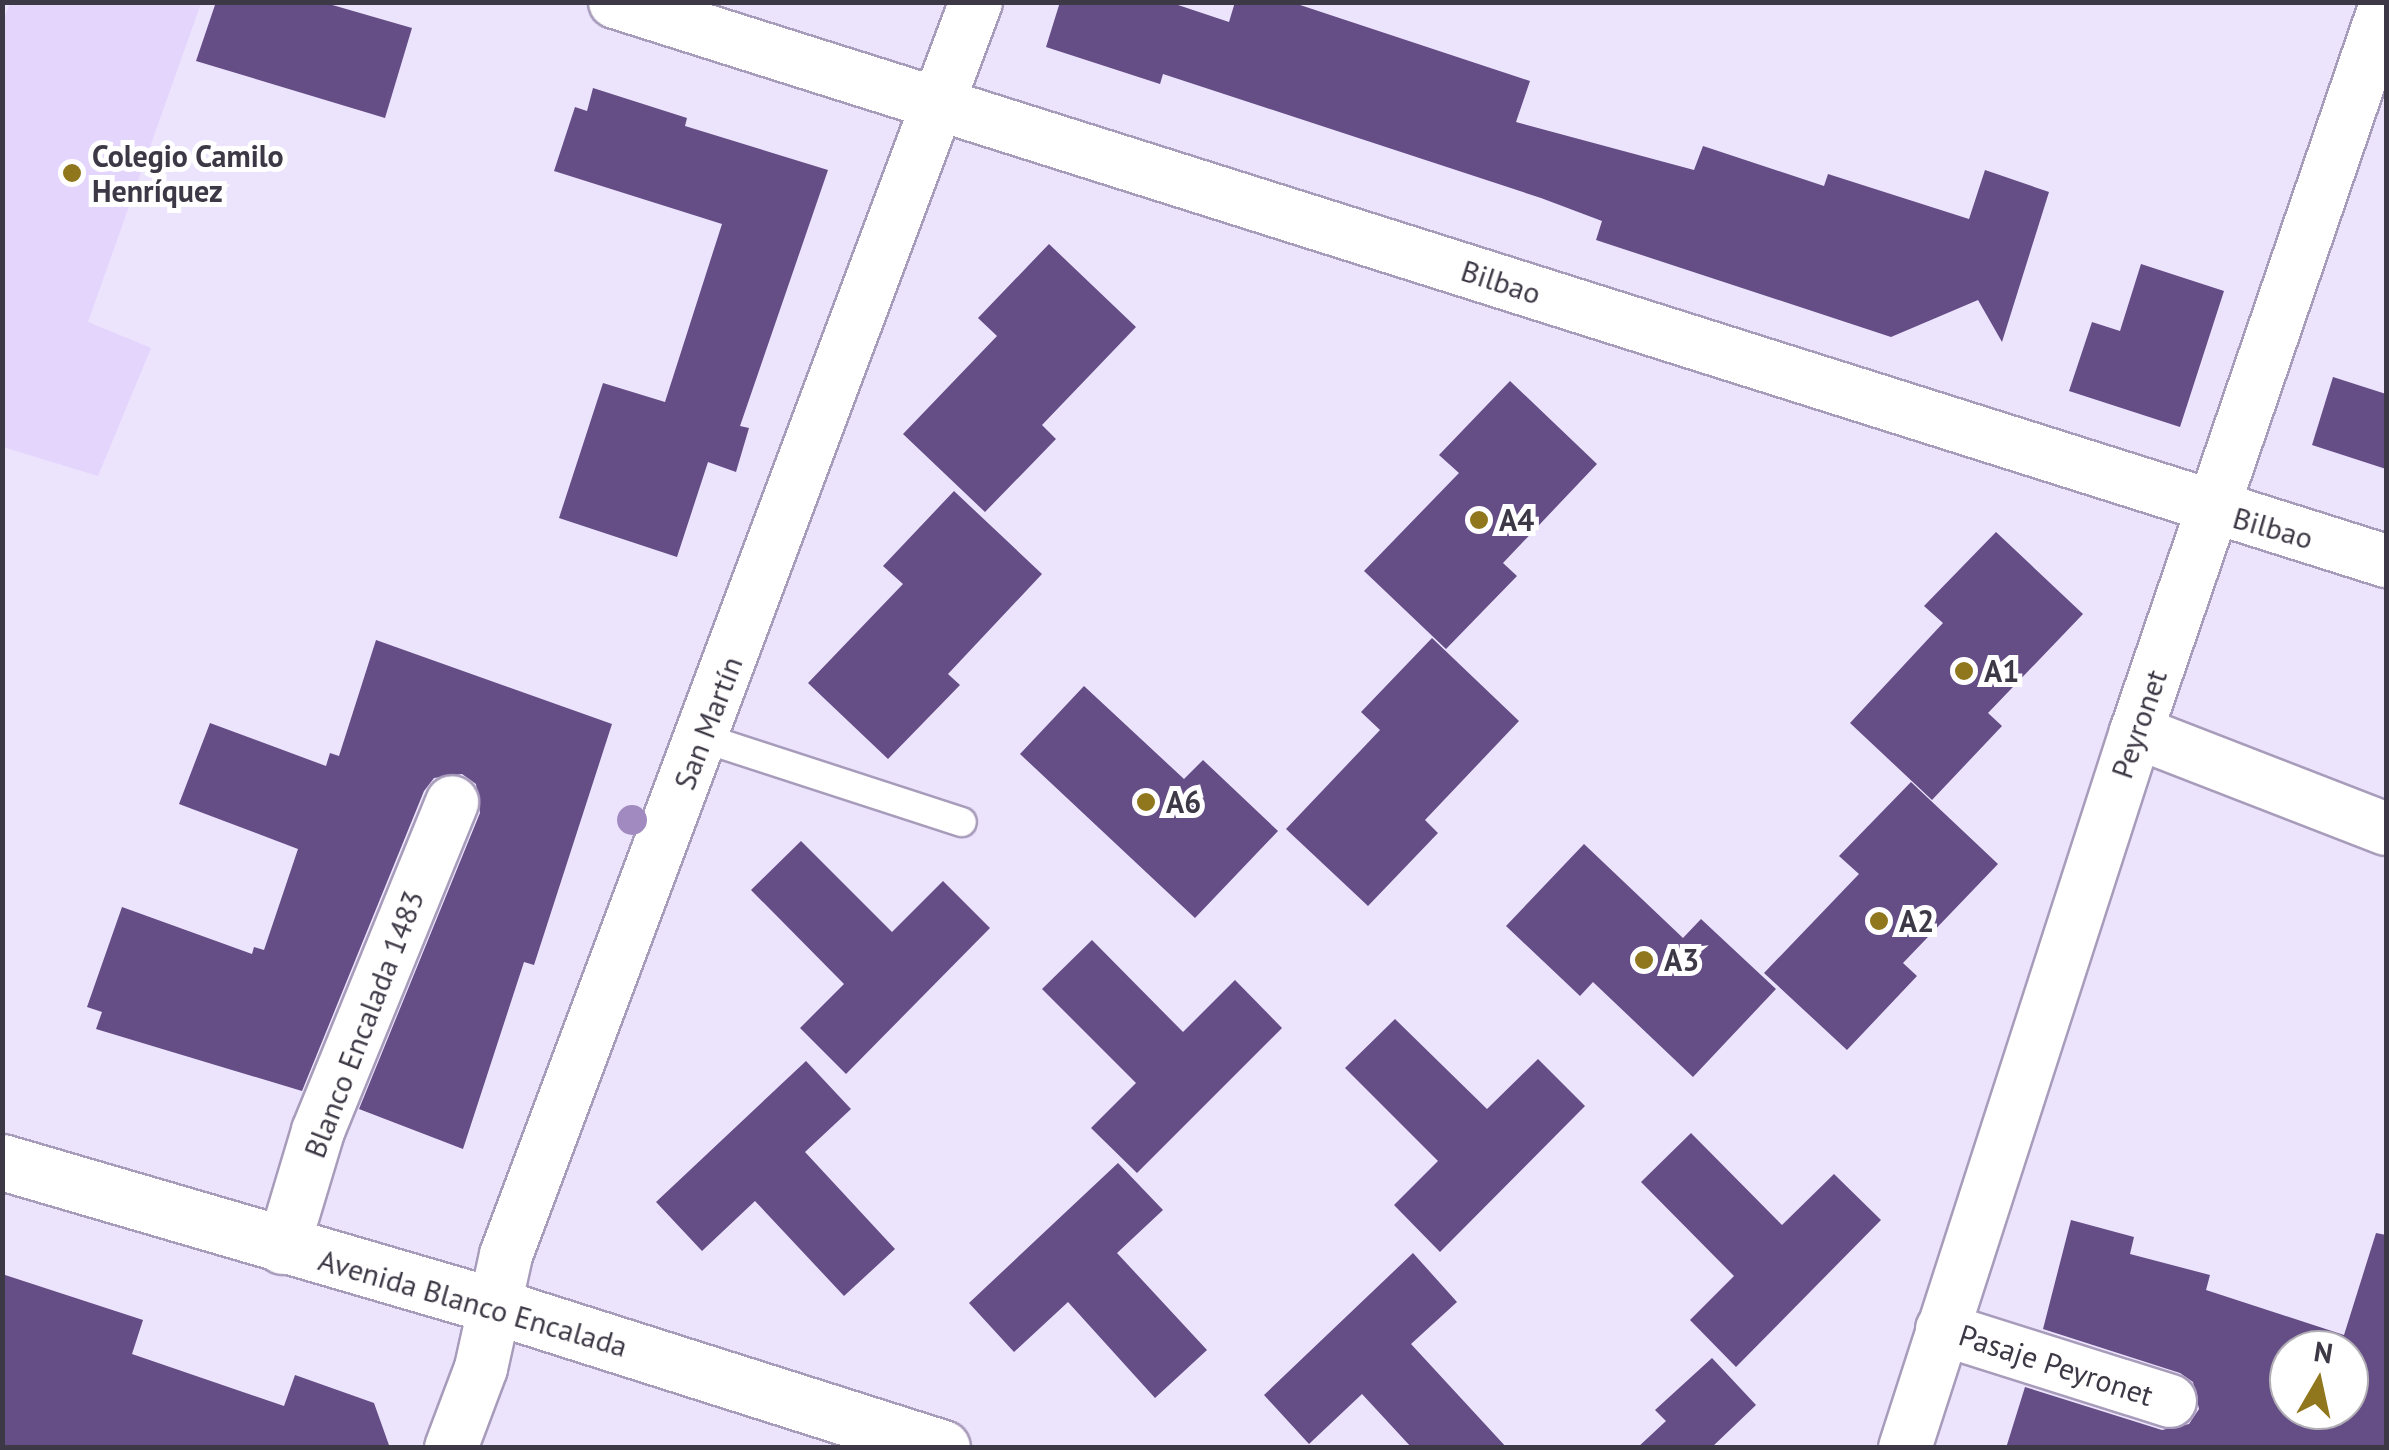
<!DOCTYPE html>
<meta charset="utf-8">
<style>
body{margin:0}
#map{position:relative;width:2389px;height:1450px;overflow:hidden;background:#ece3fd;font-family:"PT Sans",sans-serif}
div>[style]{position:absolute}
[style*='--x']{left:calc(var(--x)*1px);top:calc(var(--y)*1px);width:calc(var(--w)*1px);rotate:calc(var(--a)*1deg)}
.built>*{inset:0;background:#e4d5fd}
.building>*{inset:0;background:#654d86}
.roads{filter:drop-shadow(2px 0 #a89cbb) drop-shadow(-2px 0 #a89cbb) drop-shadow(0 2px #a89cbb) drop-shadow(0 -2px #a89cbb)}
.lane>*{height:28px;margin:-14px;padding:0 14px;transform-origin:14px;border-radius:14px;background:#fff}
.street>*{height:52px;margin:-26px;padding:0 26px;transform-origin:26px;border-radius:26px;background:#fff}
.secondary>*{height:55px;margin:-27.5px;padding:0 27.5px;transform-origin:27.5px;border-radius:27.5px;background:#fff}
.trees>*{width:30px;height:30px;margin:-15px;border-radius:50%;background:#a18ac0}
.dots>*{width:28px;height:28px;translate:-50% -50%;box-sizing:border-box;border:5px solid #fff;border-radius:50%}
span{translate:-50% -50%;white-space:nowrap;text-align:center;line-height:1.15;-webkit-text-stroke:10px #fff;paint-order:stroke}
.poi-label{font-size:30px;color:#3d3845;font-weight:700}
.left{translate:0 -50%;text-align:left}
.street-label{font-size:30px;color:#3d3845}
.frame{position:absolute;inset:0;border:5px solid #3d3845;pointer-events:none}
.north{position:absolute;left:2269px;top:1330px;width:100px;height:100px;box-sizing:border-box;background:#fff;border:2px solid #b1afb5;border-radius:50%;rotate:9deg;font-size:28px;font-weight:700;line-height:40px;text-align:center;color:#3d3845}
.north::after{content:'';display:block;margin:auto;width:35px;height:45px;background:#90771d;clip-path:polygon(50% 0,100% 100%,50% 72%,0 100%)}
</style>
<div id="map">
<div class="built">
<i style="clip-path:polygon(10px 3px,201px 3px,88px 322px,151px 348px,98px 476px,3px 447px,2px 24px)"></i>
</div>
<div class="building">
<i style="clip-path:polygon(216px 2px,322px 2px,412px 28px,385px 118px,196px 61px)"></i>
<i style="clip-path:polygon(1060px 2px,1169px 2px,1229px 22px,1235px 2px,1291px 2px,1530px 81px,1516px 122px,1694px 170px,1703px 146px,1824px 186px,1828px 174px,1969px 219px,1985px 170px,2049px 192px,2002px 342px,1978px 300px,1891px 337px,1596px 240px,1602px 221px,1541px 198px,1163px 74px,1160px 84px,1046px 47px)"></i>
<i style="clip-path:polygon(593px 88px,687px 118px,685px 126px,828px 170px,740px 426px,749px 428px,736px 472px,708px 462px,677px 557px,559px 518px,603px 383px,665px 402px,722px 224px,554px 171px,575px 107px,587px 111px)"></i>
<i style="clip-path:polygon(1049px 244px,1136px 327px,1042px 425px,1056px 439px,985px 512px,903px 434px,997px 336px,978px 318px)"></i>
<i style="clip-path:polygon(2141px 264px,2224px 291px,2180px 427px,2069px 391px,2092px 322px,2120px 331px)"></i>
<i style="clip-path:polygon(2333px 377px,2386px 394px,2386px 469px,2312px 445px)"></i>
<i style="clip-path:polygon(1510px 381px,1597px 464px,1503px 563px,1517px 576px,1446px 649px,1364px 571px,1459px 473px,1439px 455px)"></i>
<i style="clip-path:polygon(954px 491px,1042px 574px,948px 674px,960px 685px,888px 759px,808px 683px,903px 584px,883px 566px)"></i>
<i style="clip-path:polygon(1996px 532px,2083px 614px,1988px 713px,2002px 726px,1932px 800px,1850px 723px,1943px 623px,1924px 606px)"></i>
<i style="clip-path:polygon(1432px 638px,1519px 721px,1425px 820px,1438px 833px,1368px 906px,1286px 829px,1380px 730px,1361px 712px)"></i>
<i style="clip-path:polygon(376px 640px,612px 724px,534px 965px,524px 962px,463px 1149px,359px 1109px,480px 813px,476px 784px,462px 774px,434px 778px,424px 791px,302px 1091px,96px 1029px,102px 1012px,87px 1007px,122px 907px,252px 954px,254px 947px,264px 950px,298px 849px,179px 804px,210px 723px,326px 766px,330px 753px,339px 756px)"></i>
<i style="clip-path:polygon(1084px 686px,1184px 779px,1203px 760px,1278px 831px,1195px 918px,1020px 754px)"></i>
<i style="clip-path:polygon(1911px 782px,1998px 864px,1903px 963px,1917px 976px,1847px 1050px,1764px 973px,1859px 874px,1839px 856px)"></i>
<i style="clip-path:polygon(801px 841px,892px 932px,943px 881px,990px 928px,846px 1074px,800px 1028px,844px 984px,751px 890px)"></i>
<i style="clip-path:polygon(1584px 844px,1683px 938px,1701px 919px,1776px 989px,1693px 1077px,1593px 982px,1580px 996px,1506px 926px)"></i>
<i style="clip-path:polygon(1092px 940px,1183px 1032px,1235px 980px,1282px 1028px,1137px 1173px,1091px 1128px,1136px 1083px,1042px 989px)"></i>
<i style="clip-path:polygon(1395px 1019px,1487px 1109px,1538px 1059px,1585px 1106px,1440px 1252px,1394px 1205px,1438px 1161px,1345px 1068px)"></i>
<i style="clip-path:polygon(806px 1061px,851px 1109px,805px 1152px,895px 1249px,844px 1296px,755px 1201px,702px 1251px,656px 1202px)"></i>
<i style="clip-path:polygon(1691px 1133px,1782px 1225px,1834px 1174px,1881px 1220px,1736px 1367px,1690px 1320px,1734px 1276px,1641px 1182px)"></i>
<i style="clip-path:polygon(1118px 1163px,1163px 1210px,1117px 1253px,1207px 1350px,1155px 1398px,1068px 1302px,1014px 1352px,969px 1303px)"></i>
<i style="clip-path:polygon(evenodd,2071px 1220px,2134px 1237px,2130px 1254px,2210px 1275px,2206px 1290px,2344px 1335px,2376px 1233px,2386px 1235px,2386px 1448px,2006px 1448px,2025px 1387px,2162px 1430px,2189px 1424px,2199px 1409px,2193px 1382px,2180px 1373px,2043px 1329px,2071px 1220px,2289px 1350px,2349px 1350px,2349px 1410px,2289px 1410px,2289px 1350px)"></i>
<i style="clip-path:polygon(1413px 1253px,1457px 1302px,1411px 1344px,1507px 1448px,1412px 1448px,1362px 1394px,1309px 1444px,1264px 1395px)"></i>
<i style="clip-path:polygon(2px 1274px,143px 1320px,132px 1354px,284px 1406px,295px 1375px,374px 1403px,390px 1448px,2px 1448px)"></i>
<i style="clip-path:polygon(1712px 1358px,1756px 1405px,1711px 1448px,1637px 1448px,1666px 1421px,1655px 1410px)"></i>
</div>
<div class="roads">
<div class="lane">
<i style="--x:703;--y:738;--w:272;--a:18"></i>
</div>
<div class="street">
<i style="--x:615;--y:2;--w:1857;--a:17.52"></i>
<i style="--x:2136;--y:732;--w:268;--a:21.2"></i>
<i style="--x:283;--y:1248;--w:122;--a:-73.3"></i>
<i style="--x:318;--y:1131;--w:355;--a:-67.8"></i>
<i style="--x:1942;--y:1329;--w:239;--a:17.5"></i>
<i style="--x:451;--y:1448;--w:85;--a:-69.4"></i>
<i style="--x:481;--y:1368;--w:116;--a:-77.5"></i>
<i style="--x:506;--y:1255;--w:1338;--a:-69.44"></i>
<i style="--x:1905;--y:1448;--w:752;--a:-72.12"></i>
<i style="--x:2136;--y:732;--w:770;--a:-71.05"></i>
</div>
<div class="secondary">
<i style="--x:2;--y:1162;--w:514;--a:16.28"></i>
<i style="--x:495;--y:1306;--w:469;--a:17.6"></i>
</div>
</div>
<div class="trees">
<i style="left:632px;top:820px"></i>
</div>
<div class="dots">
<i style="left:72px;top:173px;background:#90771d"></i>
<i style="left:1479px;top:520px;background:#90771d"></i>
<i style="left:1964px;top:671px;background:#90771d"></i>
<i style="left:1146px;top:802px;background:#90771d"></i>
<i style="left:1879px;top:921px;background:#90771d"></i>
<i style="left:1644px;top:960px;background:#90771d"></i>
</div>
<div class="poi-label">
<span class="left" style="left:92px;top:173px">Colegio Camilo<br>Henríquez</span>
<span class="left" style="left:1499px;top:520px">A4</span>
<span class="left" style="left:1984px;top:671px">A1</span>
<span class="left" style="left:1166px;top:802px">A6</span>
<span class="left" style="left:1899px;top:921px">A2</span>
<span class="left" style="left:1664px;top:960px">A3</span>
</div>
<div class="street-label">
<span style="left:1501px;top:282px;rotate:18deg">Bilbao</span>
<span style="left:2273px;top:528px;rotate:16deg">Bilbao</span>
<span style="left:708px;top:723px;rotate:-69deg">San Martín</span>
<span style="left:2139px;top:724px;rotate:-71deg">Peyronet</span>
<span style="left:364px;top:1024px;rotate:-69deg">Blanco Encalada 1483</span>
<span style="left:473px;top:1303px;rotate:16deg">Avenida Blanco Encalada</span>
<span style="left:2056px;top:1365px;rotate:18deg">Pasaje Peyronet</span>
</div>
<div class="frame"></div>
<div class="north">N</div>
</div>
